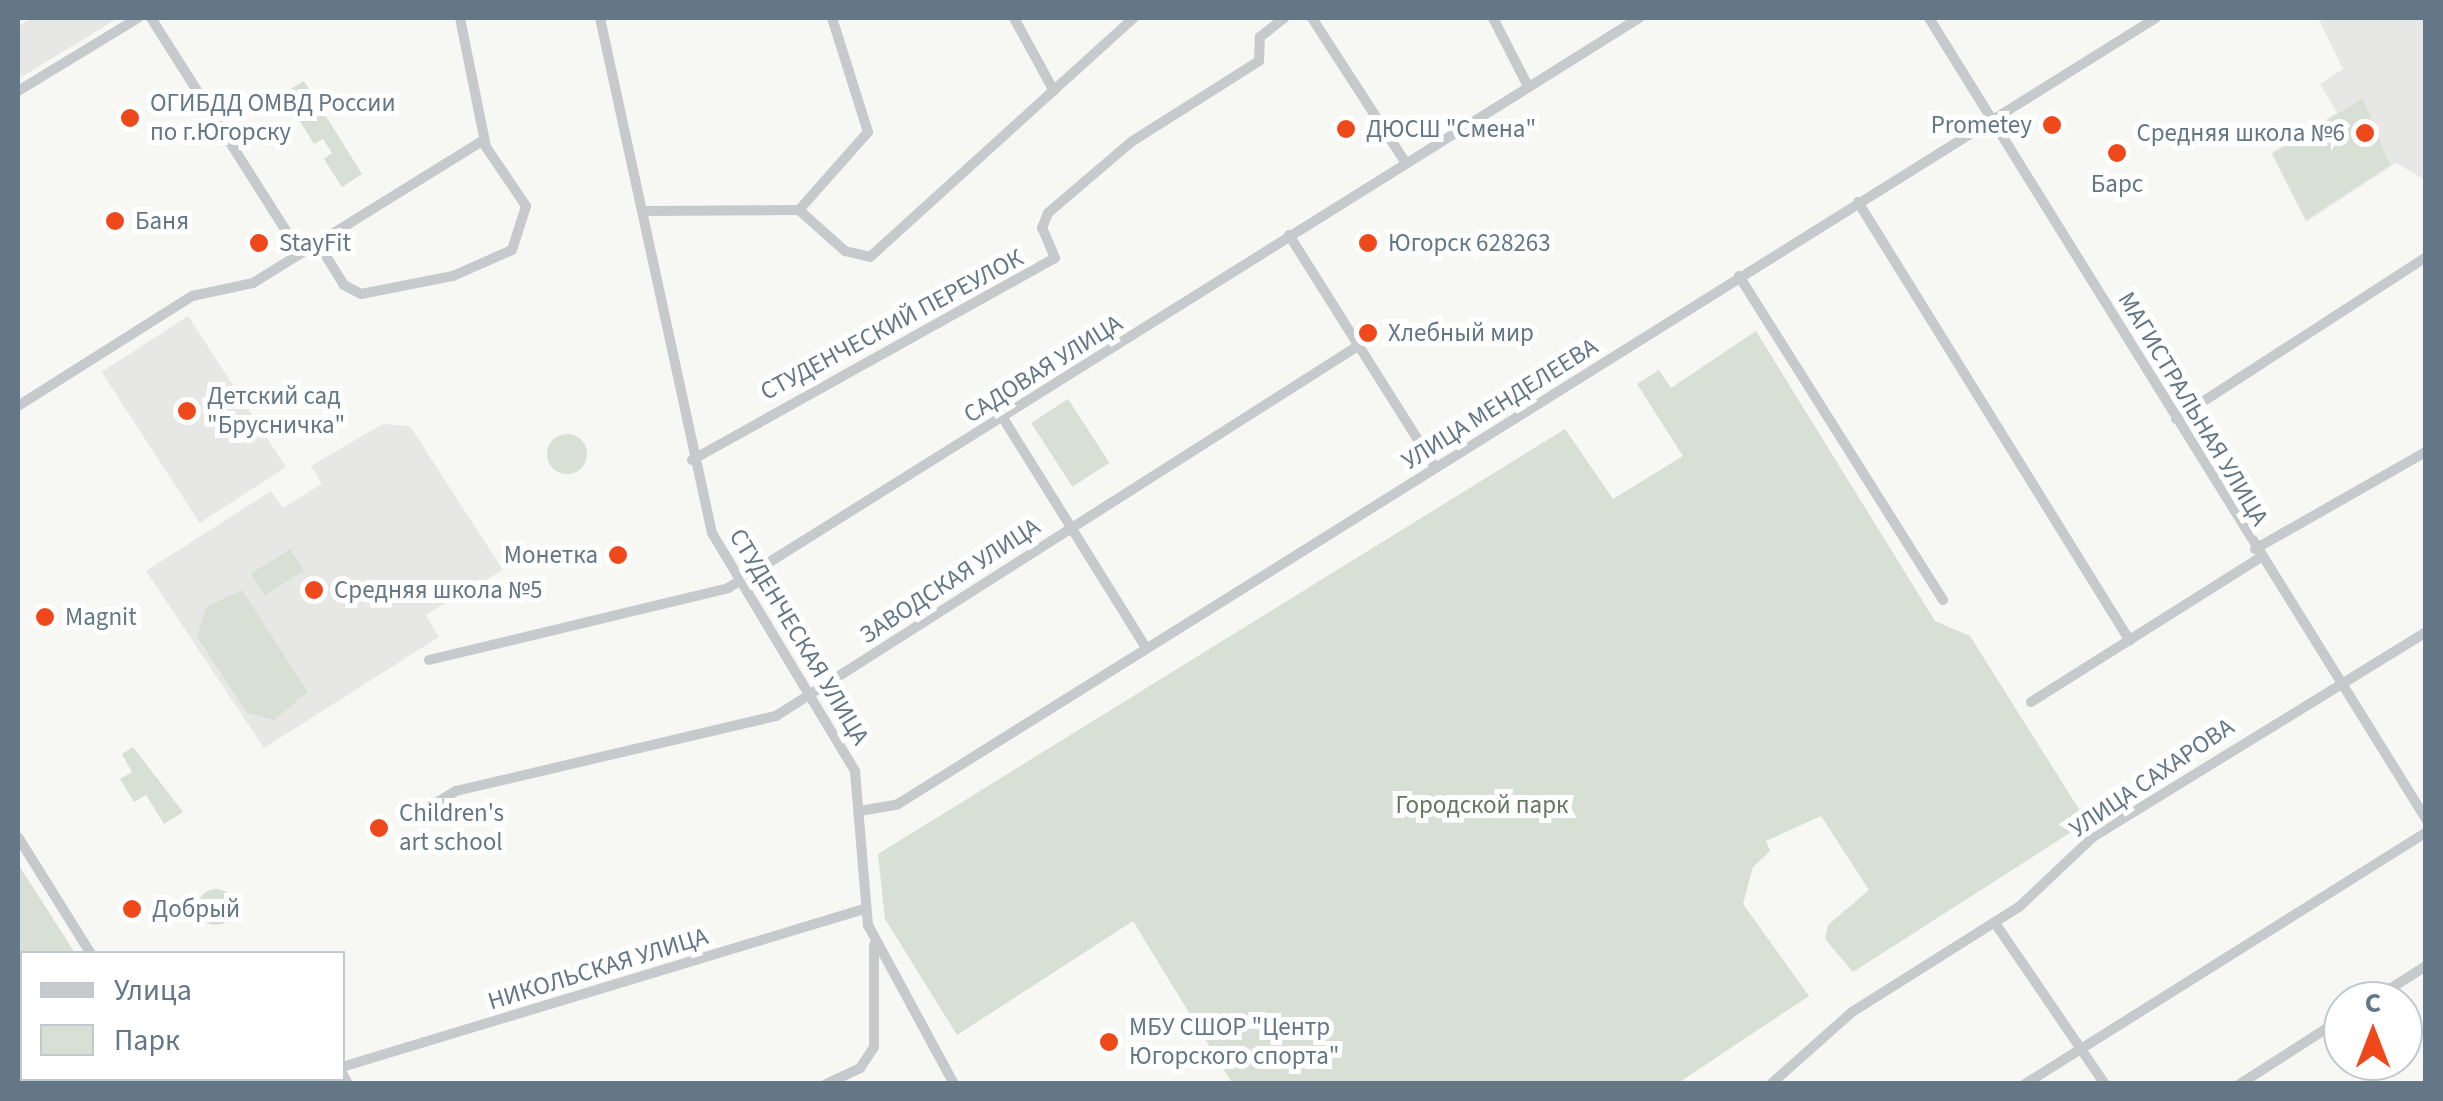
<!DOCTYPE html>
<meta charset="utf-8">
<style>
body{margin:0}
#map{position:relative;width:2443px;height:1101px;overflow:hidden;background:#f7f7f3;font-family:"Source Sans 3",sans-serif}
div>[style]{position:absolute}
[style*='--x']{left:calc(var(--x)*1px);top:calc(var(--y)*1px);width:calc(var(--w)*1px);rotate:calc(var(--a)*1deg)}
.built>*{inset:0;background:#e7e8e6;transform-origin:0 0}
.green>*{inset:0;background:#d8dfd4;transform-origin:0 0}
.round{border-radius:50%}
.minor>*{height:10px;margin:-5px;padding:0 5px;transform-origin:5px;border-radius:5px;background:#c6cacd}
.dots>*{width:28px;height:28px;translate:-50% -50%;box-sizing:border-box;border:5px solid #fff;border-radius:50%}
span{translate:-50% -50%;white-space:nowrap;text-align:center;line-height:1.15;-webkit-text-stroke:10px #fff;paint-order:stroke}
.poi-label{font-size:25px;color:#637786}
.left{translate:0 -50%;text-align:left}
.right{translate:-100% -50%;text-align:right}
.street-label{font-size:25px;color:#637786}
.park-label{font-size:25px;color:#64785f}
.frame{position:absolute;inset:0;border:20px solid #637786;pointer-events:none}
.legend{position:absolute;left:20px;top:951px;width:325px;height:130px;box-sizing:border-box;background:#fff;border:2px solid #c1c9cf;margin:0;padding:12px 18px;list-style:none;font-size:30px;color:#637786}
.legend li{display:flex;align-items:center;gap:20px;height:50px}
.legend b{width:50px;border:2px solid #c1c9cf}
.north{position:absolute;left:2323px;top:981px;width:100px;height:100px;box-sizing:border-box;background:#fff;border:2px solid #c1c9cf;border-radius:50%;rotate:0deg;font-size:28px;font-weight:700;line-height:40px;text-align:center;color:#637786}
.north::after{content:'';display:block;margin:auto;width:35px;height:45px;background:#ef491b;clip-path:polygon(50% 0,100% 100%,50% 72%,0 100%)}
</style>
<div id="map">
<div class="built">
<i style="clip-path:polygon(32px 18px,118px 18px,18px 79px,18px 26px)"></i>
<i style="clip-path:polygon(2318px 18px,2425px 18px,2425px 180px,2396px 163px,2306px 222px,2271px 153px,2337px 113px,2320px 84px,2343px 69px)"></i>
<i style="left:188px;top:316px;width:180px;height:103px;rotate:57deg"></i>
<i style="clip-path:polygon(383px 424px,410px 426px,503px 570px,426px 615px,439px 637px,264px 748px,146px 571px,271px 491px,283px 508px,322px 484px,311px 466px)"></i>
</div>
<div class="green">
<i style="clip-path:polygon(304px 81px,362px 174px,342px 187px,324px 159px,332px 153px,323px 139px,314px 144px,283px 94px)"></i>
<i style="clip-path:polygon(2363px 98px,2390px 165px,2306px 220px,2273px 154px)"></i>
<i style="clip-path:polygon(1756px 331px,1935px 621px,1970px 636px,2087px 822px,1853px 972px,1825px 939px,1828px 925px,1869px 890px,1821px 816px,1766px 841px,1770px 851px,1753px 867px,1743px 904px,1809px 996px,1678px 1083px,1232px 1083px,1133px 921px,957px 1035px,885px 919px,878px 854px,1565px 429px,1613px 499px,1683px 456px,1637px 384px,1659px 370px,1671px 388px)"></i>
<i style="left:1068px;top:399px;width:76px;height:44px;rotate:57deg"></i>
<i class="round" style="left:547px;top:434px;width:40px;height:40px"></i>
<i style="left:290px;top:549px;width:26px;height:46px;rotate:58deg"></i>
<i style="clip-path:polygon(242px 590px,308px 692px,274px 720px,247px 713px,197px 637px,206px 607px)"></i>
<i style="clip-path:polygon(133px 747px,183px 812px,164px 824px,146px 795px,134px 802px,120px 779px,132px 772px,122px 754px)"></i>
<i style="clip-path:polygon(18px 864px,75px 953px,22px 954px,22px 1078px,74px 1083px,18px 1083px)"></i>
<i class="round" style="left:198px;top:889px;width:36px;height:36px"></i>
</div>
<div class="minor">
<i style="--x:151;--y:18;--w:276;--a:57.6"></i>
<i style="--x:600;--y:18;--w:527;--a:77.73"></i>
<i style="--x:712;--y:533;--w:278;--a:59"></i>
<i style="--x:855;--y:771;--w:155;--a:85.2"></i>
<i style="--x:868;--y:925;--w:181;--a:61.6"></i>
<i style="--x:1014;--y:18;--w:83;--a:61.3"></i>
<i style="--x:1312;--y:18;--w:171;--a:57.1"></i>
<i style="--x:1493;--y:18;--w:76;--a:62.8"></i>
<i style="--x:1929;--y:18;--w:943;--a:58.18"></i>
<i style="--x:18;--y:91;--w:140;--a:-31.3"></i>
<i style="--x:1858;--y:202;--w:516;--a:58.22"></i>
<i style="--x:799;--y:210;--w:104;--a:-48.5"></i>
<i style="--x:868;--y:132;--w:120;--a:-107.5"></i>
<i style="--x:644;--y:211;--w:155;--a:-0.4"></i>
<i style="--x:799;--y:210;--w:62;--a:41.7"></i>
<i style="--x:845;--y:251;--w:26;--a:13"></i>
<i style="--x:870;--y:257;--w:356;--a:-42.2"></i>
<i style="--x:1289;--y:235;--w:275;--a:57.8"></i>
<i style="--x:316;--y:240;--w:53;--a:58.1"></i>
<i style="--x:344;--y:285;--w:19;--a:28"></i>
<i style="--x:361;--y:294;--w:94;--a:-11.1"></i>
<i style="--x:453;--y:276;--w:64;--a:-23.8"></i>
<i style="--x:512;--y:250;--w:46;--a:-72.3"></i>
<i style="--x:526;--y:206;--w:71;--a:-124.1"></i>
<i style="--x:486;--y:147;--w:132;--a:-101.4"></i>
<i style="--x:1739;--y:276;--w:383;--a:57.8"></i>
<i style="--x:18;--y:406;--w:206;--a:-32.3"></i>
<i style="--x:192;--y:296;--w:62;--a:-12"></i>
<i style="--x:253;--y:283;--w:272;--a:-31.8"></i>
<i style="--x:1003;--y:418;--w:271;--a:58.1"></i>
<i style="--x:2176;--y:419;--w:298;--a:-32.9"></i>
<i style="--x:692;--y:460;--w:415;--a:-29.1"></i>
<i style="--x:1055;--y:258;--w:33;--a:-113"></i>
<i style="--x:1042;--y:228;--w:16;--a:-68"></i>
<i style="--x:1048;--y:213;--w:109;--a:-40.5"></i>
<i style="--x:1131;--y:142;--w:151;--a:-32.3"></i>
<i style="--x:1259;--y:61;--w:24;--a:-88"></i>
<i style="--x:1260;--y:37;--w:31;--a:-38"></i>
<i style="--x:2255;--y:549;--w:197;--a:-29.6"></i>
<i style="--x:429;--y:660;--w:308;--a:-13.5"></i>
<i style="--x:728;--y:588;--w:1075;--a:-32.03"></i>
<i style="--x:2031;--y:702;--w:271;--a:-32.2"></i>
<i style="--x:860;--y:811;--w:39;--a:-10"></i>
<i style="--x:898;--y:804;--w:1483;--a:-32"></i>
<i style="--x:421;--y:812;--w:41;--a:-31"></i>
<i style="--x:456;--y:791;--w:329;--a:-13.2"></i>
<i style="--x:776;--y:716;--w:690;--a:-32.45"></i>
<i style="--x:18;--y:837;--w:138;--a:58"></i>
<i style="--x:1995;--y:923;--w:195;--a:55.7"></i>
<i style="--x:2371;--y:1001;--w:65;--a:-32.5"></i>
<i style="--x:342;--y:1067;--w:545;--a:-16.84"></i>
<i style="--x:342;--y:1073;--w:13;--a:61"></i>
<i style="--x:166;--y:1078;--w:7;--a:63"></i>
<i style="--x:283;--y:1084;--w:19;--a:-18"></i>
<i style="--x:826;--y:1084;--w:38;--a:-25"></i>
<i style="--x:860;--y:1068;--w:25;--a:-56"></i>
<i style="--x:874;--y:1047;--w:102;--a:-90"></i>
<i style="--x:1771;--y:1084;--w:108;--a:-41.6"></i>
<i style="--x:1852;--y:1012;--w:197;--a:-32.2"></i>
<i style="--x:2019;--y:907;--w:102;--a:-43.4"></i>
<i style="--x:2093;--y:837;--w:391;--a:-31.6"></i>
<i style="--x:2025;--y:1084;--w:474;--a:-32.1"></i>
<i style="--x:2240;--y:1084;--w:122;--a:-32.7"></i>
</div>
<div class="dots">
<i style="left:130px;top:118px;background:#ef491b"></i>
<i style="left:2052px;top:125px;background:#ef491b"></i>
<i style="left:1346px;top:129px;background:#ef491b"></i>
<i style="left:2365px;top:133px;background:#ef491b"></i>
<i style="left:2117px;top:153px;background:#ef491b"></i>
<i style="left:115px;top:221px;background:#ef491b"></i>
<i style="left:259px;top:243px;background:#ef491b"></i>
<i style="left:1368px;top:243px;background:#ef491b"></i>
<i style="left:1368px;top:333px;background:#ef491b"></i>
<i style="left:187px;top:411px;background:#ef491b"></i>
<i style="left:618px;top:555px;background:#ef491b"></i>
<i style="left:314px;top:590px;background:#ef491b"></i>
<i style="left:45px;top:617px;background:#ef491b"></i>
<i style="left:379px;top:828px;background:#ef491b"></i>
<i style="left:132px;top:909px;background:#ef491b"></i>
<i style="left:1109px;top:1042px;background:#ef491b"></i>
</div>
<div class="poi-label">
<span class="left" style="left:150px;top:118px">ОГИБДД ОМВД России<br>по г.Югорску</span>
<span class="right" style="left:2032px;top:125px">Prometey</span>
<span class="left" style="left:1366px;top:129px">ДЮСШ "Смена"</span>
<span class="right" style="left:2345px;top:133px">Средняя школа №6</span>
<span style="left:2117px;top:184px">Барс</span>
<span class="left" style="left:135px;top:221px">Баня</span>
<span class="left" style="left:279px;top:243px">StayFit</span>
<span class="left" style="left:1388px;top:243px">Югорск 628263</span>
<span class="left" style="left:1388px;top:333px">Хлебный мир</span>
<span class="left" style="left:207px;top:411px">Детский сад<br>"Брусничка"</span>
<span class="right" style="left:598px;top:555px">Монетка</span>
<span class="left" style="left:334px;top:590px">Средняя школа №5</span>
<span class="left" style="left:65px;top:617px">Magnit</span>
<span class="left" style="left:399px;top:828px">Children's<br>art school</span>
<span class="left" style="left:152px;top:909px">Добрый</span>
<span class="left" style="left:1129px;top:1042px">МБУ СШОР "Центр<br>Югорского спорта"</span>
</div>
<div class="street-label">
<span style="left:892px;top:325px;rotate:-28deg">СТУДЕНЧЕСКИЙ ПЕРЕУЛОК</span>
<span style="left:1043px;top:369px;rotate:-32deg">САДОВАЯ УЛИЦА</span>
<span style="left:1500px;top:404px;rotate:-32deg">УЛИЦА МЕНДЕЛЕЕВА</span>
<span style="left:2193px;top:409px;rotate:59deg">МАГИСТРАЛЬНАЯ УЛИЦА</span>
<span style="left:950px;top:581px;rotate:-33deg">ЗАВОДСКАЯ УЛИЦА</span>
<span style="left:799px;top:637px;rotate:59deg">СТУДЕНЧЕСКАЯ УЛИЦА</span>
<span style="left:2152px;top:778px;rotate:-34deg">УЛИЦА САХАРОВА</span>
<span style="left:598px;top:969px;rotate:-17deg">НИКОЛЬСКАЯ УЛИЦА</span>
</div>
<div class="park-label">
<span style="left:1482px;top:805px">Городской парк</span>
</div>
<div class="frame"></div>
<ul class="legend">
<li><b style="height:12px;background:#c6cacd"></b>Улица</li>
<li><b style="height:28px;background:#d8dfd4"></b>Парк</li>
</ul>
<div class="north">С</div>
</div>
